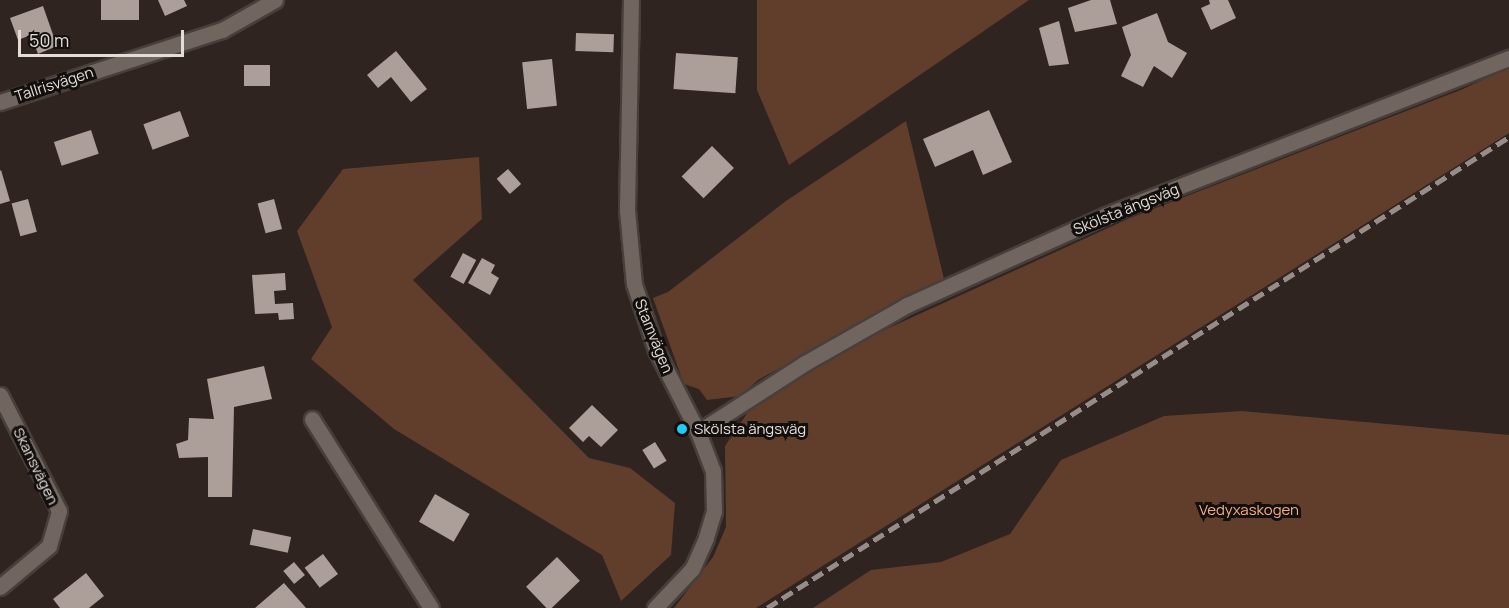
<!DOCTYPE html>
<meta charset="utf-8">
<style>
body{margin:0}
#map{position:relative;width:1509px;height:608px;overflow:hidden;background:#2f2420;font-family:Manrope,sans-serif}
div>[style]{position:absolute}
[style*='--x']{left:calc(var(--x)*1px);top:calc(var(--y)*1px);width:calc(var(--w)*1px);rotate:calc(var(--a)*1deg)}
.green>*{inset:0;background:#613d2c}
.building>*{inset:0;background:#ac9f99;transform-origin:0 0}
.roads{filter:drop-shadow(2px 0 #483f3b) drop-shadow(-2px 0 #483f3b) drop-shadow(0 2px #483f3b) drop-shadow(0 -2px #483f3b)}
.street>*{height:15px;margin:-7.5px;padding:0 7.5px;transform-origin:7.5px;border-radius:7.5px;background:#71655f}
.rail>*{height:4.5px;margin-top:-2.25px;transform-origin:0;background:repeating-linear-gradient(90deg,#968d89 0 12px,transparent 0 18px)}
.dots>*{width:16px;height:16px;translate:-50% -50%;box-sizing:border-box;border:3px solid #130f0d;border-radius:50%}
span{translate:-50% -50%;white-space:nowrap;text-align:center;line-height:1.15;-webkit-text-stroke:6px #130f0d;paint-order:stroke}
.street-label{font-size:15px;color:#e3dcd9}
.poi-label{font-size:15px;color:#e3dcd9}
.left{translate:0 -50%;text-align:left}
.park-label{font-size:15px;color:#f3ac8a}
.scale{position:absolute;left:18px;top:30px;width:166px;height:27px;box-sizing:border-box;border:3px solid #e3dcd9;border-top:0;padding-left:8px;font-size:18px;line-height:21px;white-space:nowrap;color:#e3dcd9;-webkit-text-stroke:4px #130f0d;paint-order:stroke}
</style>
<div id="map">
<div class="green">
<i style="clip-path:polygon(757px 0,1029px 0,789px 165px,757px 90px)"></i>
<i style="clip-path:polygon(1509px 67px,1509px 133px,756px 608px,674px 608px,713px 557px,726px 527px,725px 446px,748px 412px,763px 400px,847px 347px,1130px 218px,1463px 89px)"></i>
<i style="clip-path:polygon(906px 121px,944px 279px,758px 380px,740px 396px,707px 400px,699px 389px,684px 384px,653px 298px,668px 292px,786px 201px)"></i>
<i style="clip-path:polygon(479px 157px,482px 219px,413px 280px,589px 458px,630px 468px,675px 503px,671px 555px,621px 601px,602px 555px,394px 429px,311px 359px,332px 327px,297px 231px,343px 169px)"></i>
<i style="clip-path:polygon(1242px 411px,1509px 435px,1509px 608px,813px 608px,871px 570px,941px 562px,1010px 534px,1061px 460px,1164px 416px)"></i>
</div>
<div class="building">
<i style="left:101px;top:0;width:38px;height:20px"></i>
<i style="clip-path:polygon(158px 0,184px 0,187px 6px,165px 16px)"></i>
<i style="clip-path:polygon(1091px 0,1110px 0,1117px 24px,1075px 32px,1068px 8px)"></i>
<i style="clip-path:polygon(1209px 0,1228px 0,1236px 18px,1211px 30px,1201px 8px,1210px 4px)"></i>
<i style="clip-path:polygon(43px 6px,57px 46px,38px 54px,31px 35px,18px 40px,10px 18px)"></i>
<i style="clip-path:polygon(1157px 13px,1168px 42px,1187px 53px,1172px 78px,1154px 66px,1143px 87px,1121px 76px,1131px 55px,1122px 27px)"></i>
<i style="clip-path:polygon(1059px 21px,1069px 64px,1049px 66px,1039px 28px)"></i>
<i style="left:576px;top:33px;width:38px;height:18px;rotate:2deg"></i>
<i style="clip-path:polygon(396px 51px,427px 89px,411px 102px,391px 77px,378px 88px,367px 75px)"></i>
<i style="left:676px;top:53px;width:62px;height:36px;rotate:4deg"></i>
<i style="left:552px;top:59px;width:47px;height:30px;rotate:84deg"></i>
<i style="left:244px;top:65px;width:26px;height:21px"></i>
<i style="clip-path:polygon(989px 110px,1012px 162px,983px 175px,973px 150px,935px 167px,923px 139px)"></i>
<i style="left:180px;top:111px;width:27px;height:39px;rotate:70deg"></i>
<i style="left:91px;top:130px;width:25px;height:39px;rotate:72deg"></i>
<i style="left:712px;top:146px;width:31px;height:43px;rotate:45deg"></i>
<i style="left:508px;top:169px;width:20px;height:15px;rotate:49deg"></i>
<i style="clip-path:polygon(1px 170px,10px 201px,0 204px,0 171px)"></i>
<i style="left:28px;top:199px;width:34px;height:17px;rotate:75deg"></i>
<i style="left:274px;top:199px;width:31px;height:17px;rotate:75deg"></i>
<i style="left:463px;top:253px;width:15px;height:27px;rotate:28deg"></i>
<i style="clip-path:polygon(482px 258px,495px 265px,491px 273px,499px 278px,490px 295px,468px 283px)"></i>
<i style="clip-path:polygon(285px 273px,286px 290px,274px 291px,275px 304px,293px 303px,294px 319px,279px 320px,278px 313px,255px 314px,252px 275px)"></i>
<i style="clip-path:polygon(264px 366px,272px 399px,234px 407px,232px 497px,208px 497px,208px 457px,179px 458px,176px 444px,188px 440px,189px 418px,214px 419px,207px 379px)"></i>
<i style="clip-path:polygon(592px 405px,618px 430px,601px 447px,589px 436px,583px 442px,569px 428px)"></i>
<i style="left:655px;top:442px;width:22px;height:15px;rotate:58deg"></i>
<i style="left:435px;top:494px;width:40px;height:32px;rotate:30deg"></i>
<i style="left:253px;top:529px;width:39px;height:16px;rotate:12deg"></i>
<i style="left:323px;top:554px;width:25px;height:23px;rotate:53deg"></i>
<i style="left:557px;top:557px;width:33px;height:43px;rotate:46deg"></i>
<i style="left:294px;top:562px;width:17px;height:14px;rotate:50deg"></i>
<i style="clip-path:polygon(86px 573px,104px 596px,89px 608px,60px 608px,53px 599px)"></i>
<i style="clip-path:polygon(284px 583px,306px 608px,255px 608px)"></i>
</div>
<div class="roads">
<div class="street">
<i style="--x:631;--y:0;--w:210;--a:91.1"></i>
<i style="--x:627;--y:210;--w:74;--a:84.6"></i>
<i style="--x:634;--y:284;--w:70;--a:71.6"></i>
<i style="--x:656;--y:350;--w:92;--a:62.9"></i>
<i style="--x:698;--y:432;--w:42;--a:69"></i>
<i style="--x:713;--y:471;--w:40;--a:88.6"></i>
<i style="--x:714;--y:511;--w:28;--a:107"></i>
<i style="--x:706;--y:538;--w:34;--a:114"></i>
<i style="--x:692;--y:569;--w:54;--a:133.5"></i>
<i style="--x:0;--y:102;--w:233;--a:-18"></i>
<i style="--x:222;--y:30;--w:61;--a:-29.5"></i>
<i style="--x:0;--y:395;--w:130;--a:63"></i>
<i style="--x:59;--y:511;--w:36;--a:106"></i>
<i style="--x:49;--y:546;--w:64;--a:140.1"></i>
<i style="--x:312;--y:419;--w:223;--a:57.8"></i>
<i style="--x:698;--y:432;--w:127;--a:-32.8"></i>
<i style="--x:805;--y:363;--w:117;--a:-29.6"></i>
<i style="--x:907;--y:305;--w:218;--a:-24.3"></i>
<i style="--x:1106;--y:215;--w:433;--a:-21.3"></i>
</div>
</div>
<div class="rail">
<i style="--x:767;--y:608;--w:879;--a:-32.41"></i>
</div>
<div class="dots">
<i style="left:682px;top:429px;background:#21c9fd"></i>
</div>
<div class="street-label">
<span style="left:54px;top:84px;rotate:-18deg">Tallrisvägen</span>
<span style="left:1126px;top:209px;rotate:-22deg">Skölsta ängsväg</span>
<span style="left:654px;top:336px;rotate:68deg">Stamvägen</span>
<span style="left:36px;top:466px;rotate:64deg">Skansvägen</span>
</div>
<div class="poi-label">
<span class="left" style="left:694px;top:429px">Skölsta ängsväg</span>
</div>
<div class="park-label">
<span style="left:1249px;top:510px">Vedyxaskogen</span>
</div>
<div class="scale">50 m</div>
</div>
